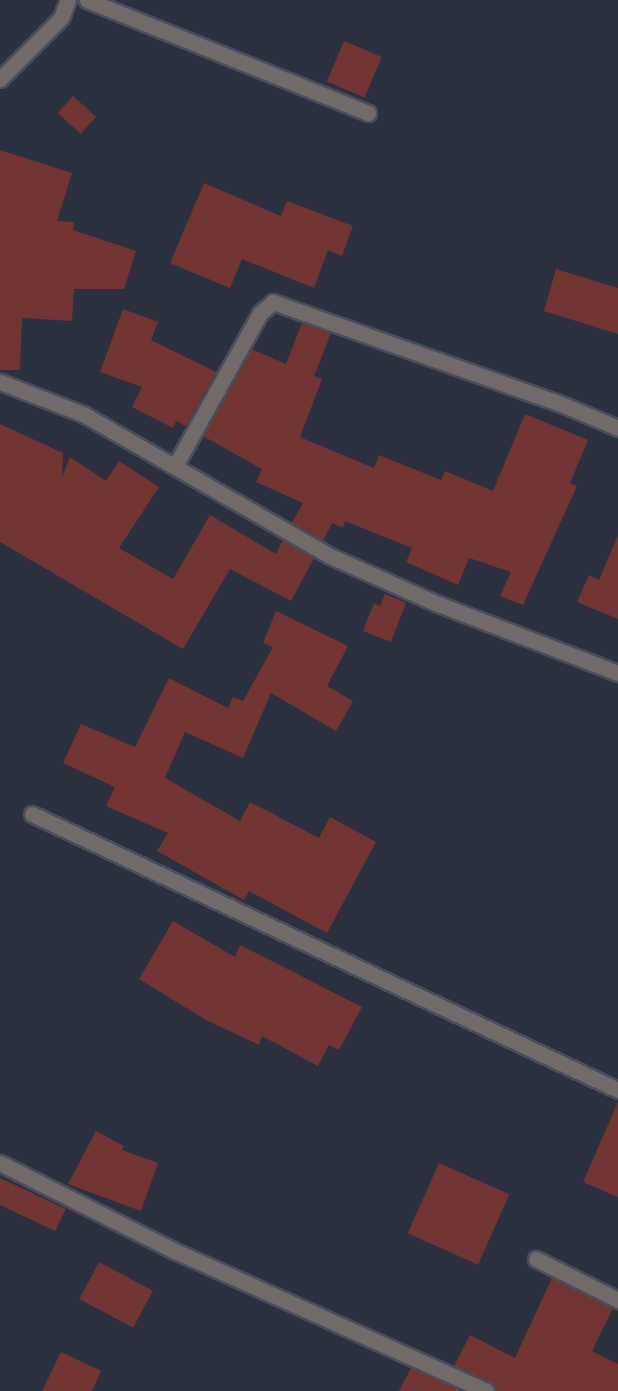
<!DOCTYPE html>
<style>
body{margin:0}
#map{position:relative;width:618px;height:1391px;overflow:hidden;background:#2b313f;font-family:Commissioner,sans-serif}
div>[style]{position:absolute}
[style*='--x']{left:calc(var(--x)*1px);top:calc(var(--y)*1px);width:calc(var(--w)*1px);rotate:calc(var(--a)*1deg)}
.building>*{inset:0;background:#713433;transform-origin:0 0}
.roads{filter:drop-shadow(2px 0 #484e5b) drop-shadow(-2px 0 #484e5b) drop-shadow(0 2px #484e5b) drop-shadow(0 -2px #484e5b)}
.minor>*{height:15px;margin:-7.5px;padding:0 7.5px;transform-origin:7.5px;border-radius:7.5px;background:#726969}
span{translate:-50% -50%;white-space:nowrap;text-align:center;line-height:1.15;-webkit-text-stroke:5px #17191f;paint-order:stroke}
</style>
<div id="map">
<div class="building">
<i style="left:344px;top:41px;width:41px;height:44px;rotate:23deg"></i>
<i style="left:73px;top:96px;width:31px;height:23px;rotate:42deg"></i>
<i style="clip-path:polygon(0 150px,72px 173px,57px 221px,74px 222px,73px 230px,136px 251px,124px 289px,74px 289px,72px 321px,22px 318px,20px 370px,0 370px)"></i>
<i style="clip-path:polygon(204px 183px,281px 216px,287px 201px,353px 226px,342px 256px,328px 250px,314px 288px,242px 259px,230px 288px,170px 263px)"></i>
<i style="clip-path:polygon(556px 269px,618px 288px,618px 334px,544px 311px)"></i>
<i style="clip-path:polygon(123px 309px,158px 322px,151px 340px,216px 372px,186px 426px,176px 421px,173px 428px,132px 407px,142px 387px,100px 372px)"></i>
<i style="clip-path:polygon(302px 323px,331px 333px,314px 376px,322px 379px,300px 437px,374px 468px,379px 455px,441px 480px,445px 471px,493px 491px,525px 414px,588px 440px,570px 483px,577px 486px,523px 605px,500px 596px,511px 572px,469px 558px,458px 585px,406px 562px,412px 548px,345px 521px,343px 528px,332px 523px,323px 541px,292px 523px,303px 503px,256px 482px,262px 469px,203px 436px,251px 349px,286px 364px)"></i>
<i style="clip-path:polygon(0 424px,63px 453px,62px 477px,70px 457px,106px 481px,119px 461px,159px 487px,119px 548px,173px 579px,210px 515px,276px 554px,283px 540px,314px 558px,291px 601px,230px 569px,183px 649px,0 542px)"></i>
<i style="clip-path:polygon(618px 535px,618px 619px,577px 602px,589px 575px,599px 580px)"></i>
<i style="clip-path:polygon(385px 594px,406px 603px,391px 642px,363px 631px,374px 603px,380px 606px)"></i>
<i style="clip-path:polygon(276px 611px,348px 646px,327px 686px,353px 701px,336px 731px,271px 693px,243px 758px,185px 732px,165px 778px,240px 821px,250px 802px,319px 838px,330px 817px,376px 842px,327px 933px,249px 891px,244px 900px,157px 851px,168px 833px,106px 806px,115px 787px,63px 763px,81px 724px,135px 747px,169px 678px,228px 708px,233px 697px,243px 701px,273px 647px,263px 643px)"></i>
<i style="clip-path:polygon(173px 921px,235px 957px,240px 945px,362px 1007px,339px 1050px,329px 1045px,318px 1066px,262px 1036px,259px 1045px,206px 1020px,139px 979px)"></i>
<i style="clip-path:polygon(618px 1102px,618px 1197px,583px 1182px)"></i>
<i style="clip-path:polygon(96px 1131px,124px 1146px,122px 1150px,158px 1163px,141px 1211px,68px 1184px)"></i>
<i style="left:439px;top:1163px;width:77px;height:77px;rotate:24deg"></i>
<i style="clip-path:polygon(0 1178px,66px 1209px,55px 1231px,0 1205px)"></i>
<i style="left:99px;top:1262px;width:61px;height:42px;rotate:28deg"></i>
<i style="clip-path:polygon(552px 1278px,613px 1308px,592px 1351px,618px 1364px,618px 1391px,496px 1391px,490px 1382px,454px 1366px,470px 1335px,515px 1358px)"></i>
<i style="clip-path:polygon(61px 1352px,101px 1371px,92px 1391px,42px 1391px)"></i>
<i style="clip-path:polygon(411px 1368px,462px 1391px,399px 1391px)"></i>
</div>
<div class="roads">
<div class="minor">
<i style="--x:87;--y:0;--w:303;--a:21.9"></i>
<i style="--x:0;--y:79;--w:86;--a:-45"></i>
<i style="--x:61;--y:18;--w:19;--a:-69"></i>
<i style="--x:0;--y:382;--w:89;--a:21.1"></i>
<i style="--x:83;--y:414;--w:285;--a:29.9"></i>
<i style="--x:330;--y:556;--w:118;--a:24"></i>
<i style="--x:438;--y:604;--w:193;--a:21"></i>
<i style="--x:175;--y:466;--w:175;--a:-60.9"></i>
<i style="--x:260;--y:313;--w:17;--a:-40"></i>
<i style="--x:273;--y:302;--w:303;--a:19.5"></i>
<i style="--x:559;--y:403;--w:64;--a:23"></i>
<i style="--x:32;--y:814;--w:648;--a:25.22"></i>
<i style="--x:0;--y:1163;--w:196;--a:26.7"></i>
<i style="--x:175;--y:1251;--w:341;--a:24.2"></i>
<i style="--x:536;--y:1259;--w:92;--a:26.6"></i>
</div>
</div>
</div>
